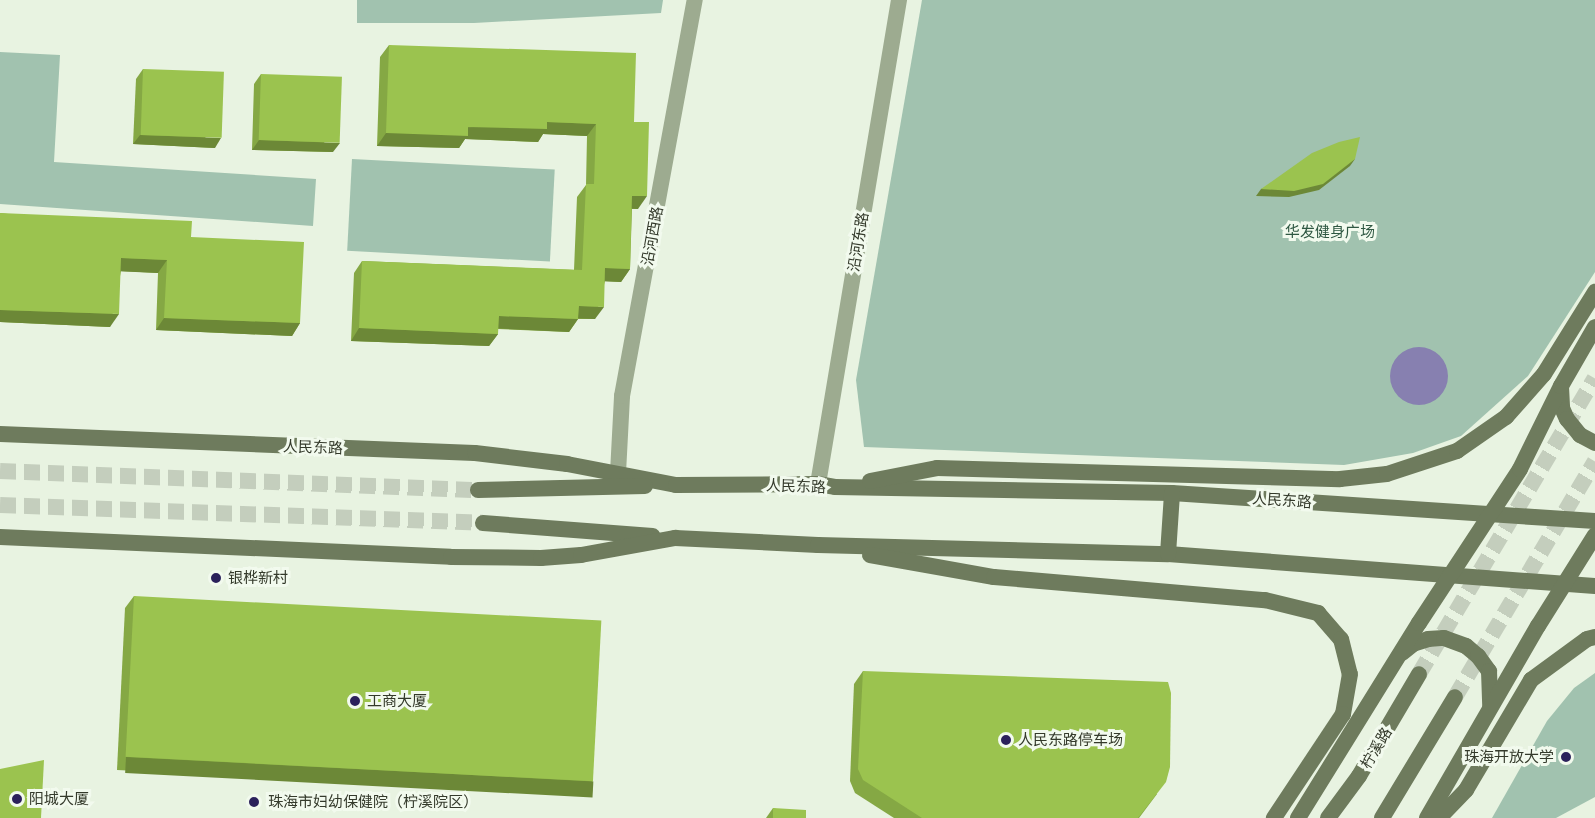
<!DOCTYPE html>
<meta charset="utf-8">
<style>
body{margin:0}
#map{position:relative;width:1595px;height:818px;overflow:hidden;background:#e8f3e1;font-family:Mulish,"Noto Sans SC",sans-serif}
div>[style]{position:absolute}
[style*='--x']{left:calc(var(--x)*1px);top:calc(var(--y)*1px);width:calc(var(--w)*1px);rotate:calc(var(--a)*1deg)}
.green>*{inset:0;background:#a1c2af;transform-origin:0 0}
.water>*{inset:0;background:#8780b0}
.round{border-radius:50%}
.primary-tunnel>*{height:16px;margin-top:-8px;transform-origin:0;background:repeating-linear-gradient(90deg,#c4cebd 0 16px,transparent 0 24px)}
.minor>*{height:16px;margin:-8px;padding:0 8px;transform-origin:8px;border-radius:8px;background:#9dab90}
.primary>*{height:16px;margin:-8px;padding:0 8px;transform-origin:8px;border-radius:8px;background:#6e7b5d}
.wall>*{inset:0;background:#85a844}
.shaded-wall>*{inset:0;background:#6c8837;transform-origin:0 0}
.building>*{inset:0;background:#9bc34f;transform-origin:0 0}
.dots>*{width:16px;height:16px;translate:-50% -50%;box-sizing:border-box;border:3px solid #f2faee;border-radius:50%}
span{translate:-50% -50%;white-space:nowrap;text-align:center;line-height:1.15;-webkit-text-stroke:6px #f2faee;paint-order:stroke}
.park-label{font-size:15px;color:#2f5842}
.street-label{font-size:15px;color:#343a2b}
.poi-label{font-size:15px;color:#343a2b}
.left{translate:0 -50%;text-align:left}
.right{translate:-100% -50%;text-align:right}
</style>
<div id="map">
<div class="green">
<i style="clip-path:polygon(357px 0,663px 0,661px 13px,474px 23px,357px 23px)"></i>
<i style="clip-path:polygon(922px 0,1595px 0,1595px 272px,1528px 376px,1461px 436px,1413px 453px,1344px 465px,864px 447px,856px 380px)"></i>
<i style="clip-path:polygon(0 52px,60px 55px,54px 162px,316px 179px,313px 226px,0 204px)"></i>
<i style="left:352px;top:159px;width:203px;height:92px;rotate:3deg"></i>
<i style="clip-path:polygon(1595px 673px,1595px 797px,1556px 818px,1492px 818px,1547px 721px,1574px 688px)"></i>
</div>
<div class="water">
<i class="round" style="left:1390px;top:347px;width:58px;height:58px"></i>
</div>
<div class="primary-tunnel">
<i style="--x:0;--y:471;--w:478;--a:2.3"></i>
<i style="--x:0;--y:505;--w:483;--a:2.1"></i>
<i style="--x:1419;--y:674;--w:344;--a:-59.3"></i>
<i style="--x:1455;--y:697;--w:274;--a:-59.3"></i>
</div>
<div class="minor">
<i style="--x:618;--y:473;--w:77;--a:-87"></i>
<i style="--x:622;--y:396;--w:403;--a:-79.6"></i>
<i style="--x:818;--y:484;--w:491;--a:-80.5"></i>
</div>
<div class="primary">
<i style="--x:1561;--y:387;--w:21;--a:87"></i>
<i style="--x:1562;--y:408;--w:12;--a:66"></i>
<i style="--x:1567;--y:419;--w:21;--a:51"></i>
<i style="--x:1580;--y:435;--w:17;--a:28"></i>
<i style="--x:0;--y:434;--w:475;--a:2.3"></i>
<i style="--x:475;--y:453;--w:93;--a:6.8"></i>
<i style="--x:567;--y:464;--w:111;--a:10.9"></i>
<i style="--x:676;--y:485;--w:142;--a:-0.4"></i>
<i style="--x:818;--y:484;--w:17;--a:10"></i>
<i style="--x:835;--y:487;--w:337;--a:1"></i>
<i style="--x:1172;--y:493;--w:424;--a:3.8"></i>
<i style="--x:870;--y:481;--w:68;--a:-11"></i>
<i style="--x:937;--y:468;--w:403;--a:1.6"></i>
<i style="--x:1340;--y:479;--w:47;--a:-6.1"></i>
<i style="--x:1387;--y:474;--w:74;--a:-18.2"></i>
<i style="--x:1457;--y:451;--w:60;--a:-34.8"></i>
<i style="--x:1506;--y:417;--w:57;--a:-48.5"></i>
<i style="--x:1544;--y:374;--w:97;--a:-58.1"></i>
<i style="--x:478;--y:490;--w:167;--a:-1.4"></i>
<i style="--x:483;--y:523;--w:170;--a:4.4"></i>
<i style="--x:0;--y:537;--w:451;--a:2.5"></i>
<i style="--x:451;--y:557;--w:90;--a:0.6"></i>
<i style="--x:541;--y:558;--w:40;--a:-4.3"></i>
<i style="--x:581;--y:555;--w:96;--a:-10.3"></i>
<i style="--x:675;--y:538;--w:143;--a:2.8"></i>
<i style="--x:818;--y:545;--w:350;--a:1.5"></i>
<i style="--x:1168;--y:554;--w:428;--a:4.3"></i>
<i style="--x:1168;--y:554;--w:61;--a:-86.2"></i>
<i style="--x:870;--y:555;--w:126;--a:10.1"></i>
<i style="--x:994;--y:577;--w:272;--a:4.9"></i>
<i style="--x:1265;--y:600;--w:55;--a:13.8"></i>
<i style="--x:1318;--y:613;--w:35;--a:49"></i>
<i style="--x:1341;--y:639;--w:36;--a:76"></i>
<i style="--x:1350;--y:674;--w:41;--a:99.9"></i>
<i style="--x:1343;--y:714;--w:125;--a:123.6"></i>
<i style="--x:1402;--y:653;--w:14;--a:-39"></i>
<i style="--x:1413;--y:644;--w:16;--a:-18"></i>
<i style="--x:1428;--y:639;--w:16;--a:-4"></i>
<i style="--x:1444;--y:638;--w:23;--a:20"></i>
<i style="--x:1466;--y:646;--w:16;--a:40"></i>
<i style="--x:1478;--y:656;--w:19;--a:54"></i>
<i style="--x:1489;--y:671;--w:35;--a:88"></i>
<i style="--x:1298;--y:818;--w:229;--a:-58.2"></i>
<i style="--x:1419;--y:623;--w:184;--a:-56.7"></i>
<i style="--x:1520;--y:469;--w:93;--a:-63.7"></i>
<i style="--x:1561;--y:386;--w:68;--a:-60"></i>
<i style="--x:1328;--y:818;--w:52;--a:-53.6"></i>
<i style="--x:1359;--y:776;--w:118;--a:-59.5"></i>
<i style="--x:1382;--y:818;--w:141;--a:-58.9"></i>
<i style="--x:1427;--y:818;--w:222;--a:-60"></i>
<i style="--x:1538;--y:626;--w:107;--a:-57.9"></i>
<i style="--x:1439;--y:818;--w:39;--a:-46"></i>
<i style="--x:1466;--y:790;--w:128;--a:-59.4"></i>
<i style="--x:1531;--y:680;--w:69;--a:-36.2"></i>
<i style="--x:1587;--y:639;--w:8;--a:-14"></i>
</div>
<div class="wall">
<i style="clip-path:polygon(389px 45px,634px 122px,638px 209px,632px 209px,630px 269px,621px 282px,605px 281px,595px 319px,578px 319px,569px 332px,498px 329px,498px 334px,489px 346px,351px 341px,354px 273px,362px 261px,574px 270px,577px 197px,586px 185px,587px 136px,543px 134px,538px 142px,465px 139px,459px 148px,377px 146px,380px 57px)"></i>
<i style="clip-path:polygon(143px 69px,215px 148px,133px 144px,136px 79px)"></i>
<i style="clip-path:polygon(261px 74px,333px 152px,252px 150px,254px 84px)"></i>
<i style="clip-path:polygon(0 213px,191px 237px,300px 323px,292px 336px,156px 330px,158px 273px,121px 271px,110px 327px,0 322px)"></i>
<i style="clip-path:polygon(134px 596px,593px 781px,584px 793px,117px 770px,125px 608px)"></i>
<i style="clip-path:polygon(863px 671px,1157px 794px,1139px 818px,894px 818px,855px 793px,850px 781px,854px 684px)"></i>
<i style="clip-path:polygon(773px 808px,806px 818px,766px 818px)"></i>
</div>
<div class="shaded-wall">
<i style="clip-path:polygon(547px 122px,596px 124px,587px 136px,543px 134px,538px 142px,465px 139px,459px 148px,377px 146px,386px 133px)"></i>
<i style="clip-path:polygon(140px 135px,221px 138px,215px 148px,133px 144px)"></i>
<i style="clip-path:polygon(259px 140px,340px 143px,333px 152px,252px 150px)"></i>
<i style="clip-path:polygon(1355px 159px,1350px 166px,1319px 190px,1289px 197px,1256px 196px,1261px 189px)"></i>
<i style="clip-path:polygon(632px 196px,647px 196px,638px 209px,623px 208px)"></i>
<i style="clip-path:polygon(121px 258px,167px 260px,158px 273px,113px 271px)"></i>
<i style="clip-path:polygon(605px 268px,630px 269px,621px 282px,596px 281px)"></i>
<i style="clip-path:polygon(579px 306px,604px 307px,595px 319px,570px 318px)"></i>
<i style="clip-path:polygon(0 310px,119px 314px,110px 327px,0 322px)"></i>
<i style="clip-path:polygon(499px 316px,578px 319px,569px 332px,490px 328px)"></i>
<i style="clip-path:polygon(164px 318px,300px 323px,292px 336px,156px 330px)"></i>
<i style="clip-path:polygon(359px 328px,498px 334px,489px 346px,351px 341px)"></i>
<i style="left:126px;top:757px;width:468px;height:16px;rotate:3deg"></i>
</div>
<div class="building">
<i style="clip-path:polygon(389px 45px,636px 53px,634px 122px,649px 122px,647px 196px,632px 196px,630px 269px,605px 268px,604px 307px,579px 306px,578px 319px,499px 316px,498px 334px,359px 328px,362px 261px,582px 270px,586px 184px,594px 184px,596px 124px,547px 122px,547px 129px,468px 127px,468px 136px,386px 133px)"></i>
<i style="left:143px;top:69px;width:81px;height:66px;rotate:2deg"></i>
<i style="left:261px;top:74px;width:81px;height:66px;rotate:2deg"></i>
<i style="clip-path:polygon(1360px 137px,1355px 159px,1323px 184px,1294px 191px,1261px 189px,1312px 153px,1339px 142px)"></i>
<i style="clip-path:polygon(0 213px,192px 221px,191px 237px,304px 242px,300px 323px,164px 318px,167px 260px,121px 258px,119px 314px,0 310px)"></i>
<i style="left:134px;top:596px;width:468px;height:161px;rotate:3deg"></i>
<i style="clip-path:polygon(863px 671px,1168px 682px,1171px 693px,1170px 767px,1166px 782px,1138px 818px,922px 818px,863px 780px,858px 769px)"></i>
<i style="clip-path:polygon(44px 760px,41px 818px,0 818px,0 769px)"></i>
<i style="clip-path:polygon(773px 808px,806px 810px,806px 818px,773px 818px)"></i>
</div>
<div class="dots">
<i style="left:216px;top:578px;background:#2b215b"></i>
<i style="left:355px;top:701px;background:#2b215b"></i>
<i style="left:1006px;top:740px;background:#2b215b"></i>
<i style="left:1566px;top:757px;background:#2b215b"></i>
<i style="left:17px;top:799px;background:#2b215b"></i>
<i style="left:254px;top:802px;background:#2b215b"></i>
</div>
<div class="park-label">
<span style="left:1330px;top:232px">华发健身广场</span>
</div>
<div class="street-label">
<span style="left:652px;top:236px;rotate:-80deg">沿河西路</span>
<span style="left:858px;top:242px;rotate:-81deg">沿河东路</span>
<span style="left:313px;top:447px;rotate:2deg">人民东路</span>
<span style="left:796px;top:486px;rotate:2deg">人民东路</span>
<span style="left:1282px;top:500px;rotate:4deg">人民东路</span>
<span style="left:1376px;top:748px;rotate:-59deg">柠溪路</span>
</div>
<div class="poi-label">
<span class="left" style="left:228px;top:578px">银桦新村</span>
<span class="left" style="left:367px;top:701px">工商大厦</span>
<span class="left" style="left:1018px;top:740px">人民东路停车场</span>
<span class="right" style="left:1554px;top:757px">珠海开放大学</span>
<span class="left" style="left:29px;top:799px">阳城大厦</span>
<span class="left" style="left:268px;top:802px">珠海市妇幼保健院（柠溪院区）</span>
</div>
</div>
